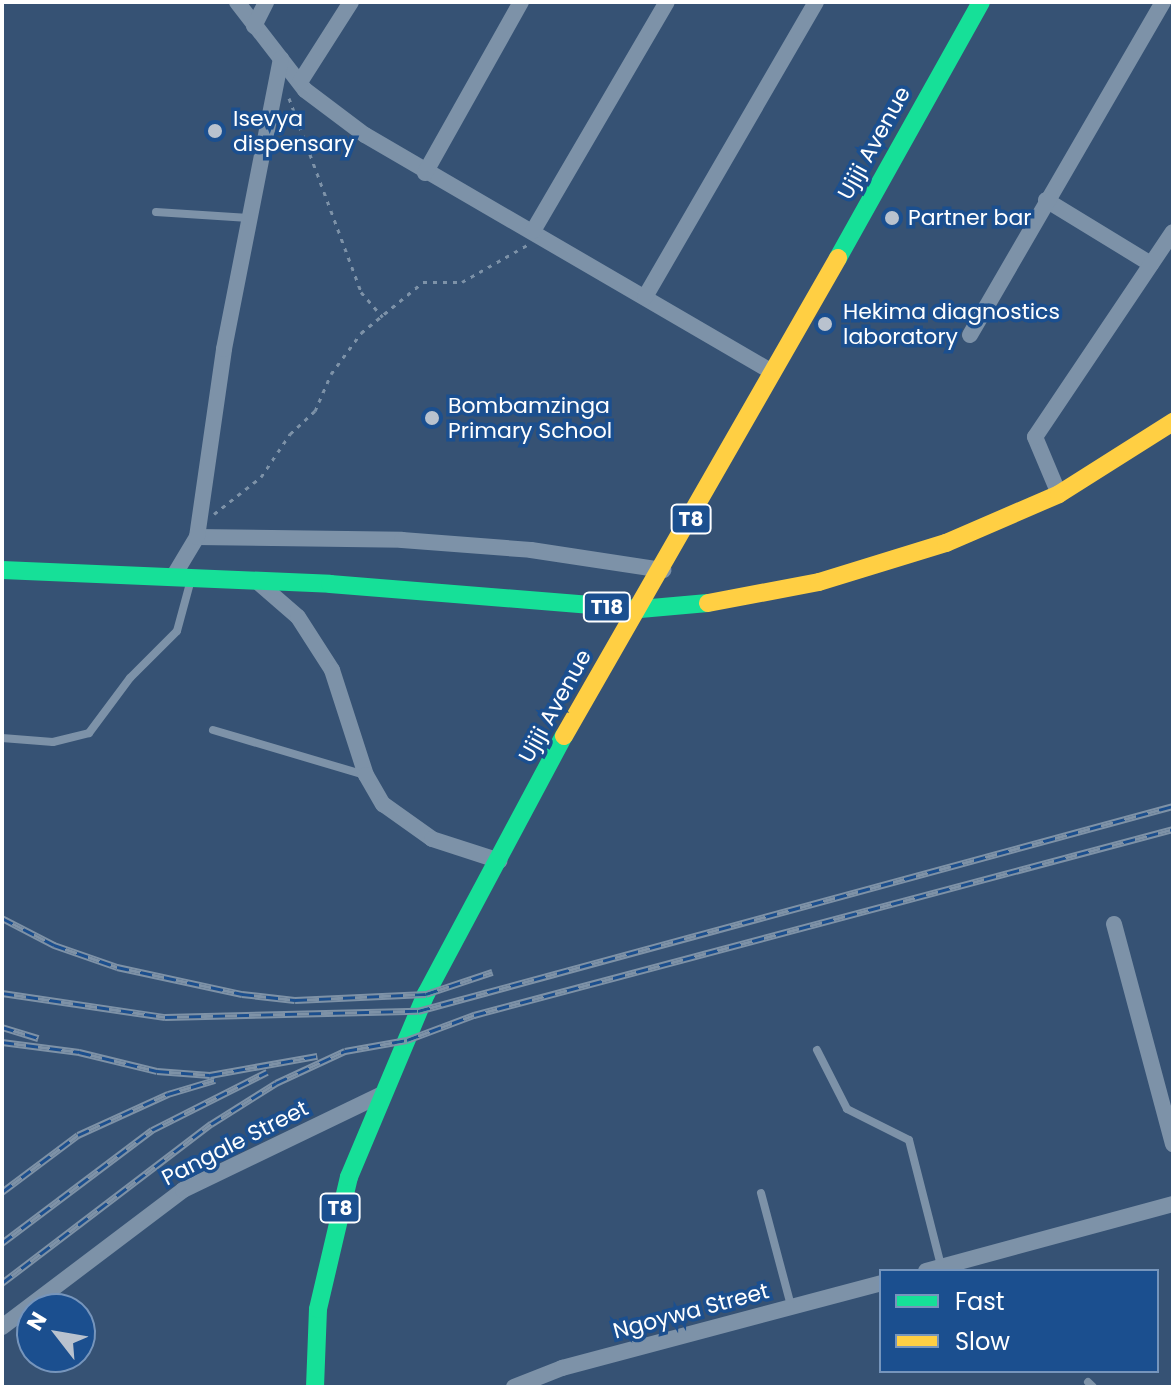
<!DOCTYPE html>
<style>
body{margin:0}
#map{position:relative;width:1175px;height:1389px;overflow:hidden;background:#365274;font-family:Poppins,sans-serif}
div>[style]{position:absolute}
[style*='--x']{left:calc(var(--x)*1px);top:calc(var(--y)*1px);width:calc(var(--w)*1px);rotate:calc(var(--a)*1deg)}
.path>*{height:3px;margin-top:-1.5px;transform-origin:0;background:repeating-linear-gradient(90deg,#7d92a8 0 4px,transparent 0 10px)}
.lane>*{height:8px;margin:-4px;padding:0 4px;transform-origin:4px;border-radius:4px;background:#7d92a8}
.street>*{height:16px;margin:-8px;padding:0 8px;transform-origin:8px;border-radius:8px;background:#7d92a8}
.fast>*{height:18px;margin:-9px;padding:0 9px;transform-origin:9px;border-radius:9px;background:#16e098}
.slow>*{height:18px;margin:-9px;padding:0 9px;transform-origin:9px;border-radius:9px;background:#ffcf43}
.rail>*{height:7px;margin-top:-3.5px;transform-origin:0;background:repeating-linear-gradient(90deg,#1b4f8f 0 12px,#7e92a7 0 24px);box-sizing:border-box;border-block:2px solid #7e92a7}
.dots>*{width:22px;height:22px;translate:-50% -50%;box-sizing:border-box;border:4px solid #1b4f8f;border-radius:50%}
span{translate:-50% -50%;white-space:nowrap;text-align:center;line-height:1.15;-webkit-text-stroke:7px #1b4f8f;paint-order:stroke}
.shield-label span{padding:2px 6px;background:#1b4f8f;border:2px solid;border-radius:6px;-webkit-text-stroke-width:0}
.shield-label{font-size:20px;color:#fff;font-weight:700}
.poi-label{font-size:22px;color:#fff}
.left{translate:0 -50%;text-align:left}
.street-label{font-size:22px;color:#fff}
.frame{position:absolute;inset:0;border:4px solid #fff;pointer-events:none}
.legend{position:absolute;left:879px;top:1269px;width:280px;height:104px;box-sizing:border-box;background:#1b4f8f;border:2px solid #7695bc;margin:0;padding:10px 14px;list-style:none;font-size:24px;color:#fff}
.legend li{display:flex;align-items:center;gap:16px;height:40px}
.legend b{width:40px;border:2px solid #7695bc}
.north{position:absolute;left:16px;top:1293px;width:80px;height:80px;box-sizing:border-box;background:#1b4f8f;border:2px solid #7695bc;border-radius:50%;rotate:301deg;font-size:22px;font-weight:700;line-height:32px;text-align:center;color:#fff}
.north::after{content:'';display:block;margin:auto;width:28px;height:36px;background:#b9c2ce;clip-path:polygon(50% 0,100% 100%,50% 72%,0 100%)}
</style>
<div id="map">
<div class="path">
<i style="--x:289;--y:98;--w:207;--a:69.6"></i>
<i style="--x:361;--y:292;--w:33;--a:49"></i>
<i style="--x:214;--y:514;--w:60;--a:-38.2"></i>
<i style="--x:261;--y:477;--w:52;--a:-56"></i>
<i style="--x:290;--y:434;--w:34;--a:-43"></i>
<i style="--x:315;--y:411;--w:40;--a:-66.6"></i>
<i style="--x:331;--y:374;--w:51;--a:-53.8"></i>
<i style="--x:361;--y:333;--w:80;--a:-39.4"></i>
<i style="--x:423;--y:282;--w:39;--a:0"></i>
<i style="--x:462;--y:282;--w:75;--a:-29.6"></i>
</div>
<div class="lane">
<i style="--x:156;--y:212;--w:93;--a:3.7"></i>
<i style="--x:213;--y:730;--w:159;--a:16.5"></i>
<i style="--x:2;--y:738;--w:51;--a:4.5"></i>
<i style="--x:53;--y:742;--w:37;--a:-14"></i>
<i style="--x:89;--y:733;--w:69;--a:-53.3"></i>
<i style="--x:130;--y:678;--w:66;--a:-45"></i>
<i style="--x:177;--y:631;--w:50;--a:-74.8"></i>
<i style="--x:817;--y:1050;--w:66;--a:63"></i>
<i style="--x:847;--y:1109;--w:69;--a:26.6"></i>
<i style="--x:909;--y:1140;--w:130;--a:75.7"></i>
<i style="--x:761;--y:1193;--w:117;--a:75.1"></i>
<i style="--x:1088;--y:1382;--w:7;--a:45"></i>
</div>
<div class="street">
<i style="--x:237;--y:2;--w:111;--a:52.3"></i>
<i style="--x:305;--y:90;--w:75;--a:36.9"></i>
<i style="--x:365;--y:135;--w:472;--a:30.2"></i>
<i style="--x:254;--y:26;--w:27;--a:-63"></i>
<i style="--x:300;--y:82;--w:95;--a:-57.5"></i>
<i style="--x:425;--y:173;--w:196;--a:-60.7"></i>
<i style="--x:1046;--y:200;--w:123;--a:31.4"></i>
<i style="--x:533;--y:231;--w:265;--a:-59.7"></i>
<i style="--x:645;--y:297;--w:341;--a:-59.9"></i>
<i style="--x:970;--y:335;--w:385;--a:-59.9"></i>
<i style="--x:1059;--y:494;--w:62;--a:-112.8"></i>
<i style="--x:1035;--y:437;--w:247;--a:-56.1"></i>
<i style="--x:197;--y:537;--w:205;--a:0.8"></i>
<i style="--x:402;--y:540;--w:129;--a:4.4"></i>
<i style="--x:531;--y:550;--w:134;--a:8.6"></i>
<i style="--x:173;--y:577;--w:47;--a:-59"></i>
<i style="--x:197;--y:537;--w:190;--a:-81.8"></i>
<i style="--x:224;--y:349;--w:296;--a:-78.9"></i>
<i style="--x:260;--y:584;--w:50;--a:41"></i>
<i style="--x:298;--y:617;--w:63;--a:57.3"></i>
<i style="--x:332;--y:670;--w:110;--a:72.1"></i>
<i style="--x:366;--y:775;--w:34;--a:60"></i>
<i style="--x:383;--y:804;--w:60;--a:35.5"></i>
<i style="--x:432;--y:839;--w:71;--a:17.9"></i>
<i style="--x:1114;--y:924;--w:228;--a:75"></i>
<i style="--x:926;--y:1271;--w:256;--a:-15.2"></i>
<i style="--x:2;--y:1327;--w:227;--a:-37.1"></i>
<i style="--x:183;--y:1190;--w:219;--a:-25.7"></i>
<i style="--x:514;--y:1387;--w:52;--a:-21.6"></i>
<i style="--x:562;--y:1368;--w:330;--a:-14.9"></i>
</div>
<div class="fast">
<i style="--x:838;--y:258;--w:293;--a:-60.8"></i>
<i style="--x:2;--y:570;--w:328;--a:2.4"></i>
<i style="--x:330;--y:584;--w:311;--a:4.6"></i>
<i style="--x:640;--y:609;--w:68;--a:-5"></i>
<i style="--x:315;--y:1387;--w:78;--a:-87.8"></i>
<i style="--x:318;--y:1309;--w:136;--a:-76.8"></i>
<i style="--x:349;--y:1177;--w:199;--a:-67.2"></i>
<i style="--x:426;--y:994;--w:293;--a:-61.9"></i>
</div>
<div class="slow">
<i style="--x:708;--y:603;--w:113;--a:-10.7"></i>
<i style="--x:819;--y:582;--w:133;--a:-17.1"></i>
<i style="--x:946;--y:543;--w:123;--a:-23.4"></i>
<i style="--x:1059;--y:494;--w:135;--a:-32.3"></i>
<i style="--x:564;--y:736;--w:551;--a:-60.18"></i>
</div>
<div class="rail">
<i style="--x:2;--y:918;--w:59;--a:27.4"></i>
<i style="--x:54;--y:945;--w:67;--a:19.2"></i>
<i style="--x:117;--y:967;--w:128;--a:12.2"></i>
<i style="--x:242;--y:994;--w:53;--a:6.5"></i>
<i style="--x:295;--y:1000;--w:131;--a:-2.6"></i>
<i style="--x:426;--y:994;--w:70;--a:-18.4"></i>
<i style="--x:2;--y:993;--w:165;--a:8.4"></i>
<i style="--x:165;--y:1017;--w:253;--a:-1.4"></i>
<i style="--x:418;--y:1011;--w:782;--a:-15.19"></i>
<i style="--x:2;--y:1027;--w:38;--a:17"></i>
<i style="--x:2;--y:1042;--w:78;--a:7.4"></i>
<i style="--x:79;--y:1052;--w:80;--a:13.7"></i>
<i style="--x:157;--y:1071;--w:53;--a:4.3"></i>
<i style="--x:210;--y:1075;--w:109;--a:-10.1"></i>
<i style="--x:2;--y:1192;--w:95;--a:-36.9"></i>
<i style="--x:78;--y:1135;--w:99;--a:-24.5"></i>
<i style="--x:168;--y:1094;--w:49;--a:-16.6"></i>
<i style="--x:2;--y:1243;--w:188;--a:-37"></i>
<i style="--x:152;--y:1130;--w:129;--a:-26.8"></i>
<i style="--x:2;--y:1283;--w:263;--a:-37.3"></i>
<i style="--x:211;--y:1124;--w:77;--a:-32.2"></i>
<i style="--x:276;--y:1083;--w:76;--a:-24.9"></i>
<i style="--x:345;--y:1051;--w:63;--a:-10.1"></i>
<i style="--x:407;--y:1040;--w:72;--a:-20.5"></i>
<i style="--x:474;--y:1015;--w:723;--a:-14.9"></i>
</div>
<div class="dots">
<i style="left:215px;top:131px;background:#b9c2ce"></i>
<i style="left:892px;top:218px;background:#b9c2ce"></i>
<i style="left:825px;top:324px;background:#b9c2ce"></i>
<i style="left:432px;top:418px;background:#b9c2ce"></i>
</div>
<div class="shield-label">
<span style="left:691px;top:519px">T8</span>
<span style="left:607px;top:607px">T18</span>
<span style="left:340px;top:1208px">T8</span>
</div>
<div class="poi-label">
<span class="left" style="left:233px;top:131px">Isevya<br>dispensary</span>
<span class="left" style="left:908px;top:218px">Partner bar</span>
<span class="left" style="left:843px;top:324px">Hekima diagnostics<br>laboratory</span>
<span class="left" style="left:448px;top:418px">Bombamzinga<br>Primary School</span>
</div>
<div class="street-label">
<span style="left:874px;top:143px;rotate:-61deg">Ujiji Avenue</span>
<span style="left:555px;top:706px;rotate:-61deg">Ujiji Avenue</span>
<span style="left:235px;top:1143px;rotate:-27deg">Pangale Street</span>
<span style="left:691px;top:1311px;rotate:-15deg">Ngoywa Street</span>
</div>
<div class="frame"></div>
<ul class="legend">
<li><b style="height:10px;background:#16e098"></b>Fast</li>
<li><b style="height:10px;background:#ffcf43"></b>Slow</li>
</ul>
<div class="north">N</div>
</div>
